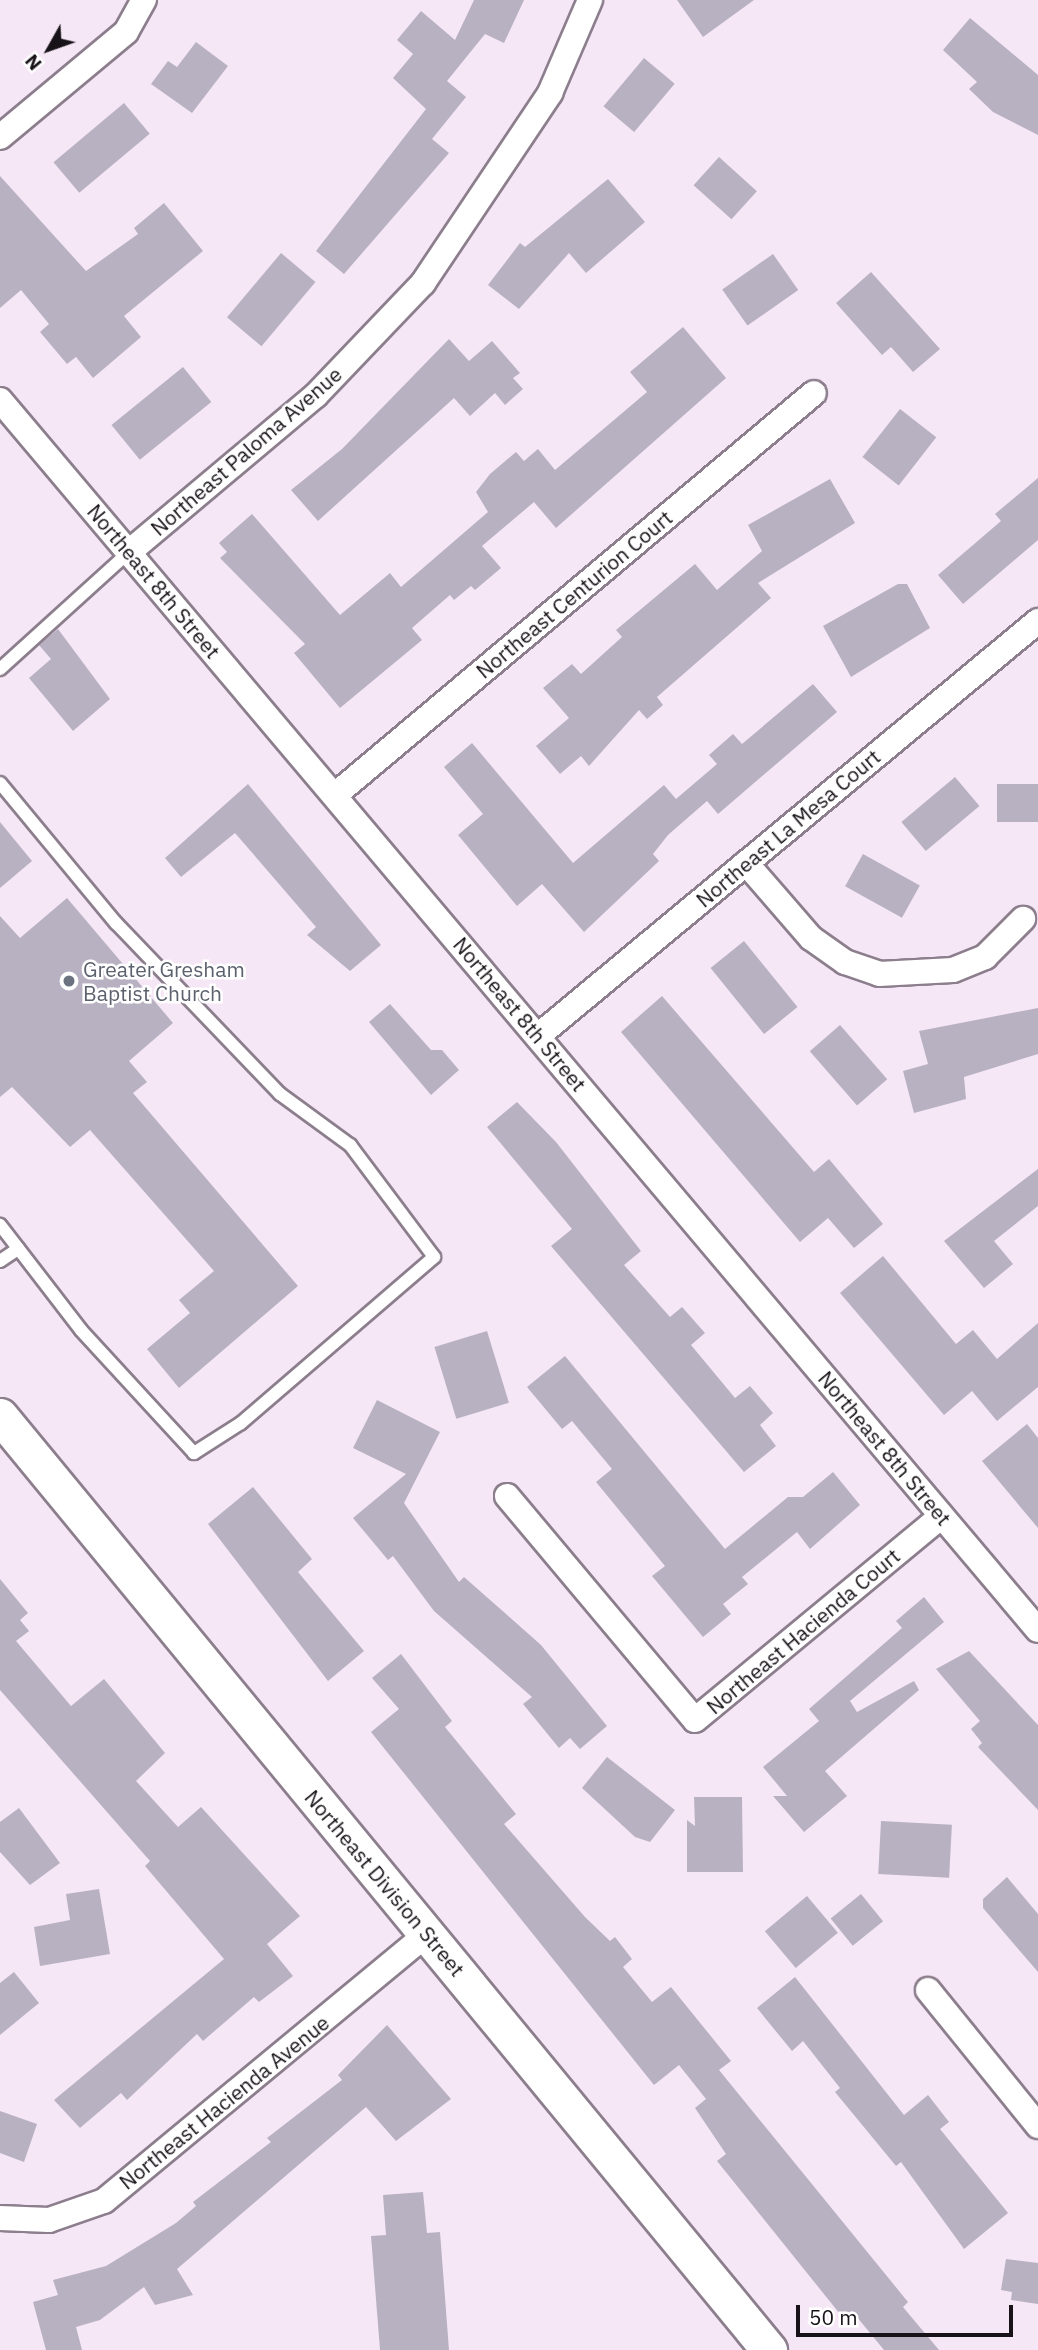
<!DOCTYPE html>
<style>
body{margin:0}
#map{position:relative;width:1038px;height:2350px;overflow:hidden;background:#f6e7f6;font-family:"IBM Plex Sans",sans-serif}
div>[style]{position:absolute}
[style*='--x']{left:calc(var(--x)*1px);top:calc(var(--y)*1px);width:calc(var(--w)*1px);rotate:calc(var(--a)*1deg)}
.building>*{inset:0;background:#b8b1c2;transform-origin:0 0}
.roads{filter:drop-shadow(2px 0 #8c7e8c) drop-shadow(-2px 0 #8c7e8c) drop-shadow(0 2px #8c7e8c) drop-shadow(0 -2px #8c7e8c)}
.lane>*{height:12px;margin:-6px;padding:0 6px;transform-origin:6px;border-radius:6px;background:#fff}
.street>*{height:24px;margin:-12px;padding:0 12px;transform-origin:12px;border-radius:12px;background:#fff}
.secondary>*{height:35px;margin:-17.5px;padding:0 17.5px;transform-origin:17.5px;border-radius:17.5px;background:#fff}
.dots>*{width:19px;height:19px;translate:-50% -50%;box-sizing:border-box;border:4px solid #fff;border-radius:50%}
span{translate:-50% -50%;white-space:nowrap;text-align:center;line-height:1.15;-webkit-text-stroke:5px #fff;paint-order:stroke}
.street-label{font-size:21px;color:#181318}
.worship-label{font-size:21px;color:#5b616d}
.left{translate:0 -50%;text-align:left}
.north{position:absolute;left:14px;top:14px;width:70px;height:70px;-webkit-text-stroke:5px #fff;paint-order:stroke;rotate:230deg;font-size:19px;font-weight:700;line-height:28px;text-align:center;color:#181318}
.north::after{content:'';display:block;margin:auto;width:24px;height:32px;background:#181318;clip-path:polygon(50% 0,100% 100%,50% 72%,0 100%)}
.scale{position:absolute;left:796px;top:2305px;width:217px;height:32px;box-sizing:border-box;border:4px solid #181318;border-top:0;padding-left:9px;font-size:21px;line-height:24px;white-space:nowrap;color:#181318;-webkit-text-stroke:5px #fff;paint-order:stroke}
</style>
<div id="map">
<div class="building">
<i style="clip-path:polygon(474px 0,524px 0,504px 43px,485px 34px,447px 81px,466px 97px,432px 139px,449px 153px,344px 274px,316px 251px,426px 109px,393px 78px,413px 54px,397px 40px,421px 11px,455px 40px)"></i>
<i style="clip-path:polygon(677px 0,754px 0,703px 37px)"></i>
<i style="clip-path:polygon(970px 18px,1038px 75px,1038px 135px,993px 112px,969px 89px,977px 82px,943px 50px)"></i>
<i style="clip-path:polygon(196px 42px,228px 66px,192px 113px,151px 84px,168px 61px,177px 67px)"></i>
<i style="left:644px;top:58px;width:40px;height:63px;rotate:40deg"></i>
<i style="left:124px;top:103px;width:40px;height:92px;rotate:50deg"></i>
<i style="left:719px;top:157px;width:51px;height:38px;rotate:42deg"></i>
<i style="clip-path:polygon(0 176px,86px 271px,138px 234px,134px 228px,164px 203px,203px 251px,124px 316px,141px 337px,93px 378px,76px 357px,67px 364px,40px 332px,49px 324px,21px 290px,0 308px)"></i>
<i style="clip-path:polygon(608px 179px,645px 222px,586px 273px,569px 253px,519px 309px,488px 285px,520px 243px,525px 247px)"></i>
<i style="left:281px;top:253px;width:45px;height:84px;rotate:40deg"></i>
<i style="left:773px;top:254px;width:44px;height:62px;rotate:55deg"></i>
<i style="clip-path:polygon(871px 272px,940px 349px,913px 372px,891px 347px,882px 355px,836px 303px)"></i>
<i style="clip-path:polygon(683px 327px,726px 378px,556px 528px,534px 502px,482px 546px,501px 568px,475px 590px,471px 586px,454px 600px,450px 595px,412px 628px,422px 640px,340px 708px,294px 653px,305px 644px,220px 558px,227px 552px,219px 543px,252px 514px,340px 615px,390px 573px,401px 587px,488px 512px,476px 492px,490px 474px,516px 452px,524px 461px,538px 449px,555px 470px,647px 392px,630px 372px)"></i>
<i style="clip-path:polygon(449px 339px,469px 361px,492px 341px,520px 373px,513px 378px,523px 389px,505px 405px,495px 393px,470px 416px,454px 398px,318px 521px,291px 490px,342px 449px)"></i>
<i style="left:183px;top:367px;width:45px;height:92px;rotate:51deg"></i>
<i style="left:900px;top:409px;width:46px;height:61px;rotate:38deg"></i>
<i style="clip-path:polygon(1038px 478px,1038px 540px,963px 604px,938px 575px,1001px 521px,995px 514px)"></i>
<i style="clip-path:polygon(830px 479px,855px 523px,758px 583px,771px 598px,657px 697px,663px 705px,647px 719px,639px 710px,589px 766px,581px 756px,560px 774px,536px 746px,569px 718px,543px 688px,572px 664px,581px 674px,622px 637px,616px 630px,695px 564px,717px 590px,762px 551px,748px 525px)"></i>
<i style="clip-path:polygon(898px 584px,907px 584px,930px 628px,851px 677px,823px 626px)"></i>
<i style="clip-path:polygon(58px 629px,110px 699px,73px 731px,29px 678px,51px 659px,39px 645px)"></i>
<i style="clip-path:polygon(813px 684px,837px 712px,718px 814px,707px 801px,668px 835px,653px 854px,659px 861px,584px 932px,542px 884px,517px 906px,458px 835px,483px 814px,444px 767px,472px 743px,573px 863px,664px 785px,676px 799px,717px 764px,709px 755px,733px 734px,742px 744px)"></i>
<i style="left:955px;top:777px;width:38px;height:70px;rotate:50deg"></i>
<i style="clip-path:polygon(248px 784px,381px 945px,350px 971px,307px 935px,316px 927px,235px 833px,181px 877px,165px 858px)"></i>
<i style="left:1038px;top:784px;width:38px;height:41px;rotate:90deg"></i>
<i style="clip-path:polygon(0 822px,32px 861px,0 888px)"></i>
<i style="left:863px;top:854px;width:65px;height:37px;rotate:29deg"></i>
<i style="clip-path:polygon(67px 898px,173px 1023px,129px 1061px,147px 1082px,133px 1093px,298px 1286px,179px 1388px,147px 1349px,190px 1313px,179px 1300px,214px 1271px,90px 1130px,70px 1147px,12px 1087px,0 1097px,0 916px,20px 938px)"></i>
<i style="left:744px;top:941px;width:85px;height:43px;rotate:51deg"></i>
<i style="clip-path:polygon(662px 996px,814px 1172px,829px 1159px,883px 1224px,854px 1248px,828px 1218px,800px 1242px,621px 1032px)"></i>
<i style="clip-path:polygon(390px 1004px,431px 1050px,442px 1050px,459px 1070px,431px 1095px,369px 1022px)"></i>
<i style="clip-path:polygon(1038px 1008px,1038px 1054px,964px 1077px,966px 1099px,914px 1113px,903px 1071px,928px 1064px,919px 1031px)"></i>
<i style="left:840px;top:1025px;width:72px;height:40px;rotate:49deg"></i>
<i style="clip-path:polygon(517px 1102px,556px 1142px,641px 1251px,624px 1265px,670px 1317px,682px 1307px,705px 1333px,691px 1345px,735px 1398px,750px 1386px,773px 1413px,760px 1425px,776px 1446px,744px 1472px,551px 1246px,572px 1229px,487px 1127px)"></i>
<i style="clip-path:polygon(1038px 1169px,1038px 1206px,994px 1241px,1013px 1264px,984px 1288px,944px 1241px)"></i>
<i style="clip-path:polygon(883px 1256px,956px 1344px,973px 1330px,997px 1359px,1038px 1323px,1038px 1387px,997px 1421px,972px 1391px,944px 1415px,840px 1293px)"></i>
<i style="left:487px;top:1331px;width:75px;height:55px;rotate:73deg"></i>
<i style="clip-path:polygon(565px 1356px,725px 1549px,788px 1497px,803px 1497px,833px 1472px,860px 1505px,810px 1549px,797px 1532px,742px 1577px,748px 1584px,723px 1604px,731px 1614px,703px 1637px,652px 1576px,665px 1566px,596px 1482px,612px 1469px,572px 1421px,562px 1429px,527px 1387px)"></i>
<i style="clip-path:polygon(377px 1400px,440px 1432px,404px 1503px,459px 1582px,464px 1577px,541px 1645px,607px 1726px,580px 1749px,570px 1738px,559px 1748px,523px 1704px,532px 1697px,434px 1611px,393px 1556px,388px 1560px,353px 1518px,406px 1474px,353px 1448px)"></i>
<i style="clip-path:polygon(1027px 1424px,1038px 1438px,1038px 1528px,982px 1461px)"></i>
<i style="clip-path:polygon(253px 1487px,312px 1559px,298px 1572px,364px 1651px,328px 1681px,208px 1524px)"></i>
<i style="clip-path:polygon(0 1579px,28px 1613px,20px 1620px,29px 1631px,16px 1641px,71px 1706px,104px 1679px,165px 1753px,136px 1781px,178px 1827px,201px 1807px,300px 1916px,267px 1944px,293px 1976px,259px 2002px,254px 1997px,203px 2041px,197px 2034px,127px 2100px,121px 2093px,80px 2128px,54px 2100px,224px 1959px,145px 1866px,150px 1861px,0 1690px)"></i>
<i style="clip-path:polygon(924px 1597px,944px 1622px,850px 1701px,857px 1712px,914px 1681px,919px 1690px,825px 1771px,847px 1796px,804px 1832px,773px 1796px,787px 1796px,763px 1767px,819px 1721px,809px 1709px,902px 1628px,896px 1621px)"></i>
<i style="clip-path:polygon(969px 1651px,1038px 1725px,1038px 1810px,978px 1747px,982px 1743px,971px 1729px,980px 1721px,936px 1669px)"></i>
<i style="clip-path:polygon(401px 1654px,452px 1721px,445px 1727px,516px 1814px,504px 1824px,585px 1917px,610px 1941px,615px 1937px,632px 1959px,623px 1967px,652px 2002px,671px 1987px,731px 2061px,719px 2070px,908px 2302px,903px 2307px,939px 2350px,884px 2350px,852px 2311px,844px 2319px,717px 2161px,726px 2154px,695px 2108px,706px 2099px,679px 2065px,654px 2085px,371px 1732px,399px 1709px,372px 1678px)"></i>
<i style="clip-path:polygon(607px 1757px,675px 1810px,650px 1842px,635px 1837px,582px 1788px)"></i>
<i style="clip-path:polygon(694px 1797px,742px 1797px,743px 1872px,687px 1872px,687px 1820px,695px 1826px)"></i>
<i style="clip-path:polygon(19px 1808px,60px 1863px,30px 1885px,0 1852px,0 1822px)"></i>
<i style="left:881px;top:1821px;width:71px;height:53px;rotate:3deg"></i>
<i style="clip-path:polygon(1007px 1877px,1038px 1914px,1038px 1972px,983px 1908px,983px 1899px)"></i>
<i style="clip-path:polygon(99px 1889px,110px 1954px,40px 1966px,34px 1927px,70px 1920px,66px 1894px)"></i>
<i style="left:861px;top:1894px;width:35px;height:39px;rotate:51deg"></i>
<i style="left:807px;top:1896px;width:48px;height:55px;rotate:50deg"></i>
<i style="clip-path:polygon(14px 1972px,39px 2003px,0 2035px,0 1983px)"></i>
<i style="clip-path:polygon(795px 1977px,904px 2115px,928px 2095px,949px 2122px,940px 2129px,1008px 2213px,964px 2249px,901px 2162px,896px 2166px,835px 2092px,840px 2088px,803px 2041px,792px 2051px,757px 2008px)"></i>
<i style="clip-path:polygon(387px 2025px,451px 2099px,396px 2141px,366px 2107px,177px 2269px,193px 2295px,155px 2305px,144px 2287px,100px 2320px,76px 2327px,82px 2350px,46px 2350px,33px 2302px,58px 2295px,53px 2280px,106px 2266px,176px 2223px,196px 2206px,193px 2202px,271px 2142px,267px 2138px,342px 2080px,338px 2075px)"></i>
<i style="clip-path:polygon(0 2111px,37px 2124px,24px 2162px,0 2153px)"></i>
<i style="clip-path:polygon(423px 2192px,427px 2233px,440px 2232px,449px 2350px,380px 2350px,371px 2236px,386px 2235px,383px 2195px)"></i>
<i style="clip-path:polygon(1006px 2259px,1038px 2263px,1038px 2304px,1011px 2300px,1012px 2292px,1001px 2290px)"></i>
</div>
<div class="roads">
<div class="lane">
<i style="--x:0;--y:669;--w:174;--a:-42.2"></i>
<i style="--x:0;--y:783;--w:182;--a:50.4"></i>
<i style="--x:116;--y:923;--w:237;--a:46.2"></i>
<i style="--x:280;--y:1094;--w:87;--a:36.1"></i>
<i style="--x:350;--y:1145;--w:140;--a:53.1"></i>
<i style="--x:434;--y:1257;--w:255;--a:139.3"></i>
<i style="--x:241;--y:1423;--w:56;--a:147.4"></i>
<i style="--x:194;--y:1453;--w:167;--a:-132.6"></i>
<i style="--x:81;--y:1330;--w:133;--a:-127.6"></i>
<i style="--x:0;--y:1261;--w:22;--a:-34"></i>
</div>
<div class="street">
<i style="--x:0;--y:137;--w:164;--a:-39.8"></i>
<i style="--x:126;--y:32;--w:37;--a:-61"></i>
<i style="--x:0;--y:400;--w:1609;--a:49.84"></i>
<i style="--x:129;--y:552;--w:244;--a:-40"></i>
<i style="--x:316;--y:395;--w:155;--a:-46.3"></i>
<i style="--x:423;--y:283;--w:229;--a:-56.2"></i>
<i style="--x:550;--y:93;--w:101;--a:-66.7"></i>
<i style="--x:335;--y:795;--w:625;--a:-40.01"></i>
<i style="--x:746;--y:863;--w:99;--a:49.1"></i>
<i style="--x:811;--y:938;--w:42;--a:35.2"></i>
<i style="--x:845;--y:962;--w:36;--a:19"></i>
<i style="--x:879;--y:974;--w:74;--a:-3.1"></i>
<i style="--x:953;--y:970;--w:35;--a:-22"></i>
<i style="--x:985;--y:957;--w:54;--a:-45"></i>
<i style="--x:538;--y:1036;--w:650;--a:-39.69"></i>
<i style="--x:507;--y:1496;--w:292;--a:50"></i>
<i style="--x:695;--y:1720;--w:320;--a:-39.6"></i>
<i style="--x:928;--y:1990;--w:175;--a:51"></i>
<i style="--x:0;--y:2218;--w:49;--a:2.3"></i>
<i style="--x:49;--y:2220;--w:58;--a:-19.1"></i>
<i style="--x:104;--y:2201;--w:419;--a:-39.6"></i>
</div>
<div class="secondary">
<i style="--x:0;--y:1416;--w:1210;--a:50.53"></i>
</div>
</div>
<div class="dots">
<i style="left:69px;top:981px;background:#6b7280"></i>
</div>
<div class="street-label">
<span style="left:246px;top:451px;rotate:-41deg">Northeast Paloma Avenue</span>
<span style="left:154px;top:581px;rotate:50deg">Northeast 8th Street</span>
<span style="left:574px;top:594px;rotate:-40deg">Northeast Centurion Court</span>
<span style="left:788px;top:828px;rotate:-40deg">Northeast La Mesa Court</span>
<span style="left:520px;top:1014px;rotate:50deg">Northeast 8th Street</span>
<span style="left:885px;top:1448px;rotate:50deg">Northeast 8th Street</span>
<span style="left:803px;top:1631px;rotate:-40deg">Northeast Hacienda Court</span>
<span style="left:385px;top:1883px;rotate:50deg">Northeast Division Street</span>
<span style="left:224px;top:2102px;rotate:-39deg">Northeast Hacienda Avenue</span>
</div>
<div class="worship-label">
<span class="left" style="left:83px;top:981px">Greater Gresham<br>Baptist Church</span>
</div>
<div class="north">N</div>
<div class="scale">50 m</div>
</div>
